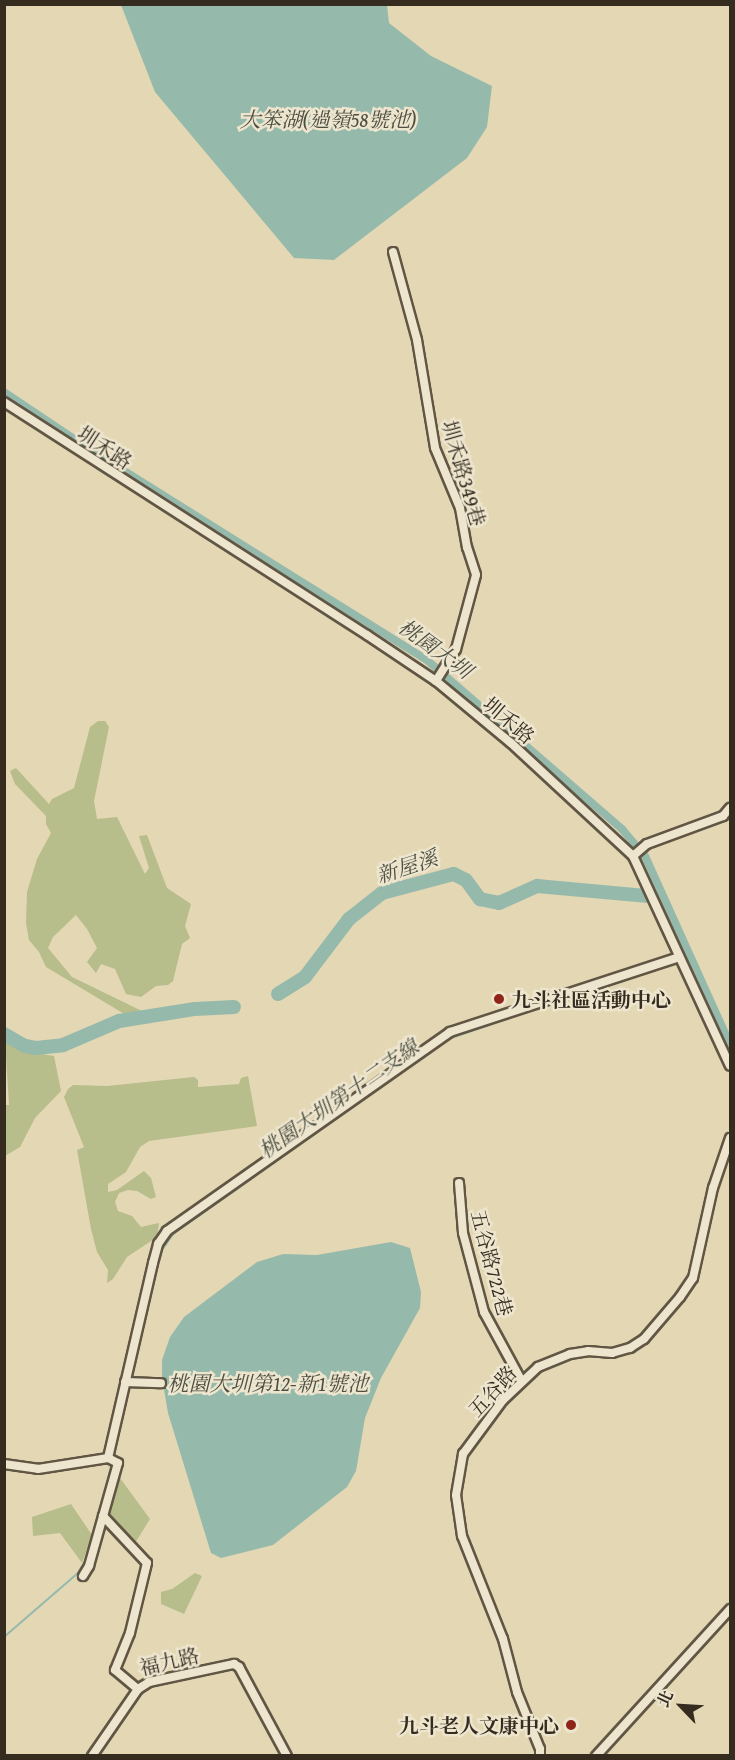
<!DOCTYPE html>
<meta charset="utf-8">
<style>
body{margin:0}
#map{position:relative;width:735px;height:1760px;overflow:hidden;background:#e4d7b4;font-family:"Gentium Book Plus","Noto Serif TC",serif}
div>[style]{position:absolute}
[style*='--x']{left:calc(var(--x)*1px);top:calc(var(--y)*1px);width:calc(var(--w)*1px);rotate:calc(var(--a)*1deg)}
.green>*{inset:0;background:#b7bd8b}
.water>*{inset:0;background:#95baac}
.stream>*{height:2px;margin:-1px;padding:0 1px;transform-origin:1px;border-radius:1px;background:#95baac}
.canal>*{height:8px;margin:-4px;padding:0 4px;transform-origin:4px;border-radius:4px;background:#95baac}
.river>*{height:14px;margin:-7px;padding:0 7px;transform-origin:7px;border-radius:7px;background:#95baac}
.roads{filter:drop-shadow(2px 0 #615644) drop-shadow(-2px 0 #615644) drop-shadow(0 2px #615644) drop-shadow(0 -2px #615644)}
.minor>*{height:8px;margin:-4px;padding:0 4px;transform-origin:4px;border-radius:4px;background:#ede5ce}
.dots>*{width:16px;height:16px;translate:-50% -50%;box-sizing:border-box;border:3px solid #ede5ce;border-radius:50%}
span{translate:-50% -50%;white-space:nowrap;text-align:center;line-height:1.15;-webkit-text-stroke:5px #ede5ce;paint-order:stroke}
.street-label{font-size:20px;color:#352b1f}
.poi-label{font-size:20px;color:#352b1f;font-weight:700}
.left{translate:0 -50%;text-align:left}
.right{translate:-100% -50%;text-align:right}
.water-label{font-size:21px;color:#4d4f42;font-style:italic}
.frame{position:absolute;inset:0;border:6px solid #352b1f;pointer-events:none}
.north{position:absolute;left:651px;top:1676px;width:60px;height:60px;-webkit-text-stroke:4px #ede5ce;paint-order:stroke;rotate:295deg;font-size:16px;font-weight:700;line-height:24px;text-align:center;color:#352b1f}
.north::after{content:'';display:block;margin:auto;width:21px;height:27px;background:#352b1f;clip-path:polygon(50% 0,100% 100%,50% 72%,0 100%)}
</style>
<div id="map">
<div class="green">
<i style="clip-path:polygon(98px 721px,105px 721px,109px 727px,94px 801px,97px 819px,117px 817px,145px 874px,149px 868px,139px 836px,147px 835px,167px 888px,191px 904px,185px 926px,190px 938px,182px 944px,173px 981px,168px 985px,156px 986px,141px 997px,126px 994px,115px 969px,101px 964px,96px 973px,87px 962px,97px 948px,87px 929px,76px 915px,53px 937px,48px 948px,72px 977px,142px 1011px,126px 1015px,46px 967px,39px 952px,29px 940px,26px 923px,27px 892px,37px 859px,51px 833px,46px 824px,46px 816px,15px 784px,10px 771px,16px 768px,49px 804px,52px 799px,74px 788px,90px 727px)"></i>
<i style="clip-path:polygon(5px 1041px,23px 1051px,54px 1056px,61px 1091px,35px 1118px,20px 1147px,5px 1156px,5px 1105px,9px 1105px)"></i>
<i style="clip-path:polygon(248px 1076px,257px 1126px,149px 1141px,140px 1147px,126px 1172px,108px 1184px,108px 1192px,117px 1190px,144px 1171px,151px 1178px,156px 1197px,151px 1199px,137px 1191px,128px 1190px,119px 1193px,115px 1202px,118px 1211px,132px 1216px,141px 1227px,159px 1223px,157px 1237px,127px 1257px,113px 1279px,107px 1283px,108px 1270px,97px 1252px,91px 1229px,77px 1150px,84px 1147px,64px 1097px,68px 1089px,73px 1085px,107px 1086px,194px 1077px,198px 1080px,198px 1087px,239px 1084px,241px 1078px)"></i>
<i style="clip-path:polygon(120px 1478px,150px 1519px,132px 1548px,108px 1522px,117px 1481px)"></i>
<i style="clip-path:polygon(71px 1504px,92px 1535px,82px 1563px,60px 1533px,33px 1536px,32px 1517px)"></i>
<i style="clip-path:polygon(195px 1573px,202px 1576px,184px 1614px,161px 1604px,161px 1592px,172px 1589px)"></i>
</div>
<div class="water">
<i style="clip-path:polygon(121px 5px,387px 5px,389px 23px,431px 56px,492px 86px,487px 127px,467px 158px,334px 260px,294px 258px,155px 92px)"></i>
<i style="clip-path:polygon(391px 1242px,410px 1248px,421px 1292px,420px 1308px,381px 1378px,365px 1418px,356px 1471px,347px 1487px,273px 1545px,221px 1558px,211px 1553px,168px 1413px,162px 1378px,162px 1360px,170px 1337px,184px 1317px,257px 1262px,283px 1254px,317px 1255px)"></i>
</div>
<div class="stream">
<i style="--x:683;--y:959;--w:9;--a:-21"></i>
<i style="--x:131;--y:1376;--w:110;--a:-76.3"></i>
<i style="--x:157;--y:1269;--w:20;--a:-75"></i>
<i style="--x:162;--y:1250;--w:19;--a:-55"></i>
<i style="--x:173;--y:1234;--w:340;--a:-35.2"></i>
<i style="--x:451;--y:1038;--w:224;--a:-18.8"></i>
<i style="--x:100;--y:1514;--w:132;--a:-76.9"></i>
<i style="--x:4;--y:1637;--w:99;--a:-40.9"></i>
<i style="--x:79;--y:1572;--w:17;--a:-59"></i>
</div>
<div class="canal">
<i style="--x:4;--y:392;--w:102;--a:33.8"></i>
<i style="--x:89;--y:449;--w:400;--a:32"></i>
<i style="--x:428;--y:661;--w:257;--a:40.9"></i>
<i style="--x:622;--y:829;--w:35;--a:50"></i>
<i style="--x:645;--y:856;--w:206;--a:65.7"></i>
</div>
<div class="river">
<i style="--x:278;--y:994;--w:32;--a:-32"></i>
<i style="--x:305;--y:977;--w:73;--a:-52.8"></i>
<i style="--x:349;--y:919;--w:42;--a:-38.2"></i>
<i style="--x:382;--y:893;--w:74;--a:-14.8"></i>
<i style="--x:454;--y:874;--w:13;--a:27"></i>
<i style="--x:466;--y:880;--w:24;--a:54"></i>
<i style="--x:480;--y:899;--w:19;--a:12"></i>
<i style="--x:499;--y:903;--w:42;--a:-24.1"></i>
<i style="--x:537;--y:886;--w:109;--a:5.2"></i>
<i style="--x:4;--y:1034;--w:24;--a:30"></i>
<i style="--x:25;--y:1046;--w:11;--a:10"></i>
<i style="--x:36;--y:1048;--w:27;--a:-6"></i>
<i style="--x:63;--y:1045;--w:61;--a:-23.2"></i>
<i style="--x:119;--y:1021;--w:77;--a:-9"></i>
<i style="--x:195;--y:1009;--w:39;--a:-3"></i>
</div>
<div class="roads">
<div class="minor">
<i style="--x:393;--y:252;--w:91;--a:74.7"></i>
<i style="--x:417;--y:340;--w:109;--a:80.5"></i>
<i style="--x:435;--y:448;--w:65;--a:67.4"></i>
<i style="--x:460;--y:508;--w:40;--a:80"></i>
<i style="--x:467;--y:547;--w:29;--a:72"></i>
<i style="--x:476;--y:575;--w:77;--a:105.1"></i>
<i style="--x:456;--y:649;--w:38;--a:122"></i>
<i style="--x:4;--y:402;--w:431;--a:32.7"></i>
<i style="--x:367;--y:635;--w:83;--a:33.7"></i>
<i style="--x:436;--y:681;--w:97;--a:39.6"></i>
<i style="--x:511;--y:743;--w:166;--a:42.8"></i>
<i style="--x:633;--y:856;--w:231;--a:65.2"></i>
<i style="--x:633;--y:856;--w:18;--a:-41"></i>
<i style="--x:647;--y:844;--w:81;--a:-20.2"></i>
<i style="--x:723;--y:816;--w:11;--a:-49"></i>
<i style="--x:459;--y:1183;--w:50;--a:85.4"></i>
<i style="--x:463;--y:1233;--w:82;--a:75.1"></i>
<i style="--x:484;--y:1312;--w:77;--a:61.4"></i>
<i style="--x:125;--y:1382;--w:36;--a:2"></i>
<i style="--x:108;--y:1458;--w:200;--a:-77"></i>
<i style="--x:153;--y:1263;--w:20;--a:-75"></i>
<i style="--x:158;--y:1244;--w:16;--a:-55"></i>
<i style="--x:167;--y:1231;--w:346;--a:-35.1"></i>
<i style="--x:450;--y:1032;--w:241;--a:-18.1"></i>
<i style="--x:4;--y:1464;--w:34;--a:8"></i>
<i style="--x:38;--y:1469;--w:71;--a:-8.9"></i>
<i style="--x:103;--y:1516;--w:64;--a:46.9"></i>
<i style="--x:147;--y:1563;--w:72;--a:103.7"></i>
<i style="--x:130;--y:1633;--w:40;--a:112"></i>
<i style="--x:115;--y:1670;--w:30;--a:40"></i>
<i style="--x:83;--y:1576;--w:12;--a:-59"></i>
<i style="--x:89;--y:1566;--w:107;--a:-74.3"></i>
<i style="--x:118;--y:1463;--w:11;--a:-153"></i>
<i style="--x:92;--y:1756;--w:81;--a:-55.5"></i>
<i style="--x:138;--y:1689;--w:13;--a:-32"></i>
<i style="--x:149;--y:1682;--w:87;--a:-12"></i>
<i style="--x:234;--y:1664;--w:6;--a:31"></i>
<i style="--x:239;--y:1667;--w:101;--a:61.7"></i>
<i style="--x:540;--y:1756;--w:7;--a:-90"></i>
<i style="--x:540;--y:1749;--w:61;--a:-112"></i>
<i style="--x:517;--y:1692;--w:55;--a:-104.8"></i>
<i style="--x:503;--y:1639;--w:111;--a:-111.7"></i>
<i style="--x:462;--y:1536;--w:41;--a:-98.3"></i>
<i style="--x:456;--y:1495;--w:42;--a:-80.3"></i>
<i style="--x:463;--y:1454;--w:67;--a:-53.5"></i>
<i style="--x:503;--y:1400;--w:48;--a:-43.3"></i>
<i style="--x:538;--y:1367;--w:35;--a:-22"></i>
<i style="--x:570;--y:1354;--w:18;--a:-9"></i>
<i style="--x:588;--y:1351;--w:24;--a:5"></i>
<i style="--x:612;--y:1353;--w:19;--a:-16"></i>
<i style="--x:630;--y:1348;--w:17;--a:-33"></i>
<i style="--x:644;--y:1339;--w:55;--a:-49.4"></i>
<i style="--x:680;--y:1297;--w:23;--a:-56"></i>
<i style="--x:693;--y:1278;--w:92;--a:-77.5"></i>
<i style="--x:713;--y:1188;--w:53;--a:-71.2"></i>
<i style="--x:596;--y:1756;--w:199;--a:-47.6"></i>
</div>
</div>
<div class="dots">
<i style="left:499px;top:999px;background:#8f2418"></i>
<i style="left:571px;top:1725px;background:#8f2418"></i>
</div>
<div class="street-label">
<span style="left:105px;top:447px;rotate:33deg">圳禾路</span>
<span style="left:464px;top:473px;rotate:74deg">圳禾路349巷</span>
<span style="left:509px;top:720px;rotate:40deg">圳禾路</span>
<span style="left:492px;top:1263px;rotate:75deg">五谷路722巷</span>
<span style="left:492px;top:1391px;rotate:-48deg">五谷路</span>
<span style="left:169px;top:1661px;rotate:-13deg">福九路</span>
</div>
<div class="poi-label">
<span class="left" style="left:511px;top:999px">九斗社區活動中心</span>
<span class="right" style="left:559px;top:1725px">九斗老人文康中心</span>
</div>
<div class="water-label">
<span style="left:328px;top:120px">大笨湖(過嶺58號池)</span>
<span style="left:435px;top:649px;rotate:36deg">桃園大圳</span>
<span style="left:407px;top:867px;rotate:-18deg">新屋溪</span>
<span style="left:339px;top:1099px;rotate:-35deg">桃園大圳第十二支線</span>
<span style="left:268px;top:1384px">桃園大圳第12-新1號池</span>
</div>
<div class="frame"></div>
<div class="north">北</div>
</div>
